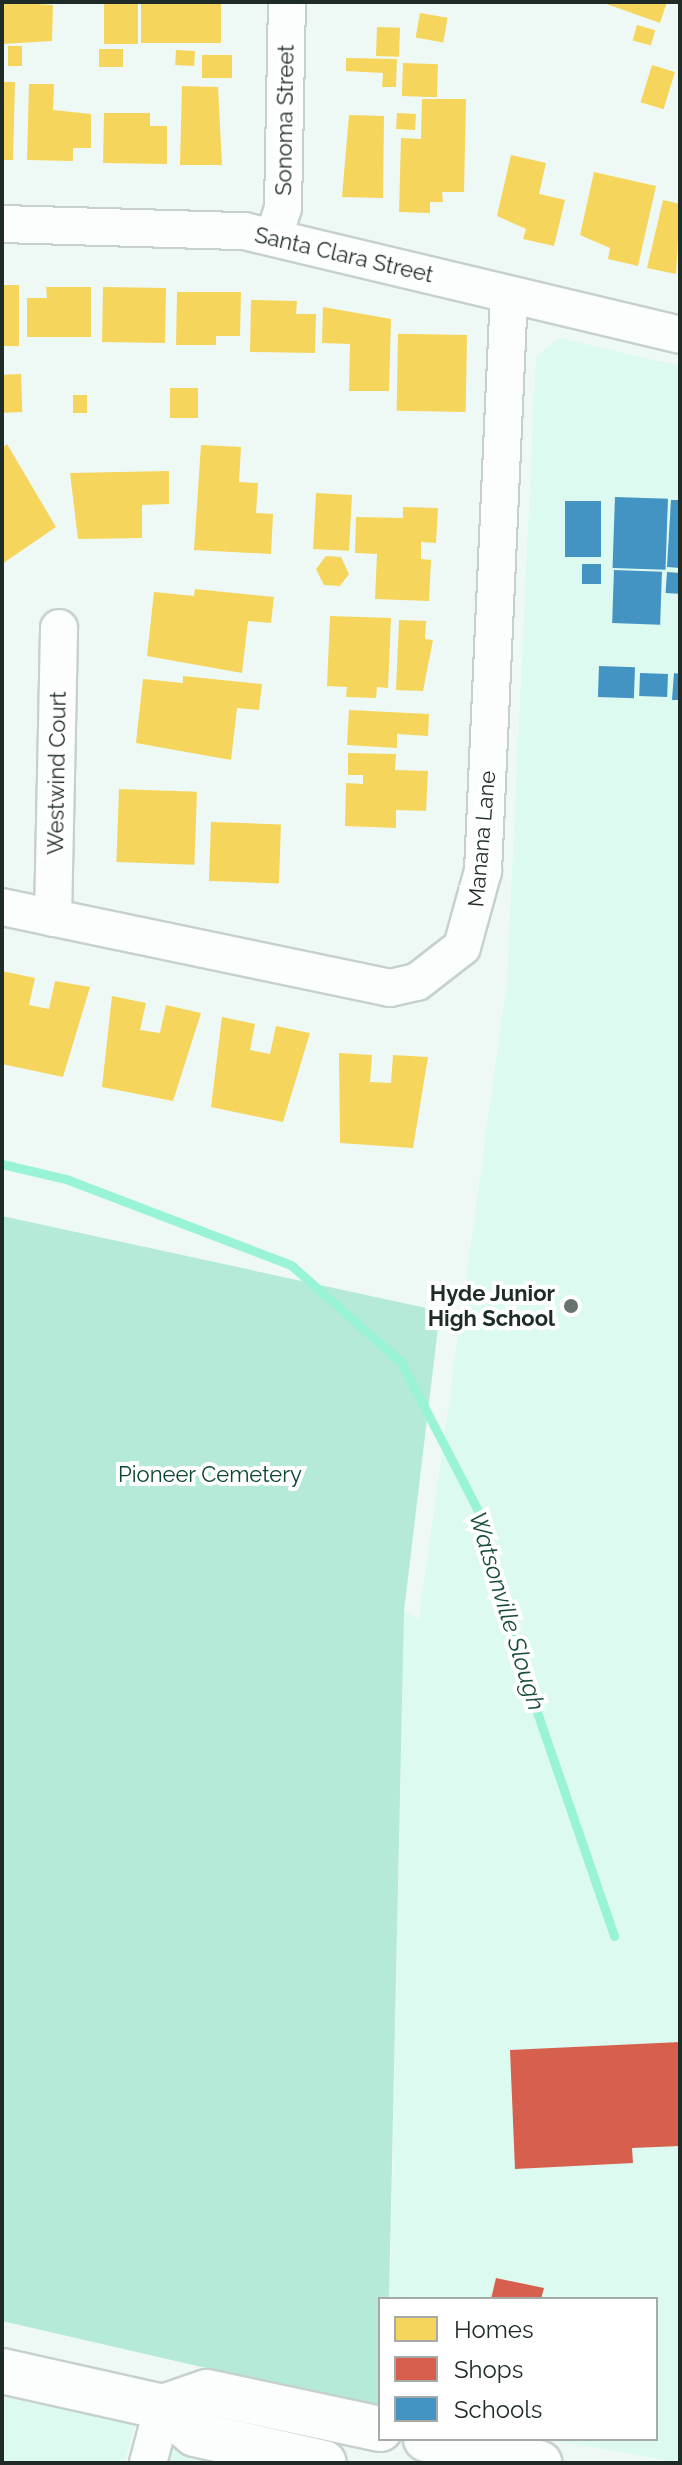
<!DOCTYPE html>
<style>
body{margin:0}
#map{position:relative;width:682px;height:2465px;overflow:hidden;background:#eef9f5;font-family:Raleway,sans-serif}
div>[style]{position:absolute}
[style*='--x']{left:calc(var(--x)*1px);top:calc(var(--y)*1px);width:calc(var(--w)*1px);rotate:calc(var(--a)*1deg)}
.built>*{inset:0;background:#dcfaef}
.green>*{inset:0;background:#b4ead7}
.homes>*{inset:0;background:#f6d55c;transform-origin:0 0}
.shops>*{inset:0;background:#d6604d}
.schools>*{inset:0;background:#4393c3;transform-origin:0 0}
.stream>*{height:9px;margin:-4.5px;padding:0 4.5px;transform-origin:4.5px;border-radius:4.5px;background:#99f3d6}
.roads{filter:drop-shadow(2px 0 #c6d1cd) drop-shadow(-2px 0 #c6d1cd) drop-shadow(0 2px #c6d1cd) drop-shadow(0 -2px #c6d1cd)}
.minor>*{height:36px;margin:-18px;padding:0 18px;transform-origin:18px;border-radius:18px;background:#fcfefe}
.secondary>*{height:44px;margin:-22px;padding:0 22px;transform-origin:22px;border-radius:22px;background:#fcfefe}
.dots>*{width:22px;height:22px;translate:-50% -50%;box-sizing:border-box;border:4px solid #fff;border-radius:50%}
span{translate:-50% -50%;white-space:nowrap;text-align:center;line-height:1.15;-webkit-text-stroke:8px #fff;paint-order:stroke}
.street-label{font-size:22px;color:#1e2b26}
.poi-label{font-size:22px;color:#1e2b26;font-weight:700}
.right{translate:-100% -50%;text-align:right}
.park-label{font-size:22px;color:#0c4435}
.water-label{font-size:24px;color:#194e3f;font-style:italic}
.frame{position:absolute;inset:0;border:4px solid #1e2b26;pointer-events:none}
.legend{position:absolute;left:378px;top:2297px;width:280px;height:144px;box-sizing:border-box;background:#fff;border:2px solid #a5aaa8;margin:0;padding:10px 14px;list-style:none;font-size:24px;color:#1e2b26}
.legend li{display:flex;align-items:center;gap:16px;height:40px}
.legend b{width:40px;border:2px solid #a5aaa8}
</style>
<div id="map">
<div class="built">
<i style="clip-path:polygon(559px 338px,680px 366px,680px 2463px,546px 2439px,656px 2439px,656px 2299px,390px 2299px,404px 1611px,419px 1619px,507px 981px,536px 357px)"></i>
<i style="clip-path:polygon(2px 2386px,139px 2413px,124px 2463px,2px 2463px)"></i>
<i style="clip-path:polygon(155px 2427px,297px 2463px,151px 2463px)"></i>
</div>
<div class="green">
<i style="clip-path:polygon(2px 1216px,440px 1311px,404px 1611px,389px 2299px,380px 2299px,380px 2408px,2px 2321px)"></i>
</div>
<div class="homes">
<i style="clip-path:polygon(2px 2px,53px 5px,52px 41px,2px 44px)"></i>
<i style="left:141px;top:2px;width:80px;height:41px"></i>
<i style="clip-path:polygon(601px 2px,667px 2px,660px 23px)"></i>
<i style="left:104px;top:3px;width:34px;height:41px"></i>
<i style="left:420px;top:13px;width:28px;height:25px;rotate:10deg"></i>
<i style="left:637px;top:25px;width:19px;height:16px;rotate:16deg"></i>
<i style="left:377px;top:27px;width:23px;height:29px;rotate:2deg"></i>
<i style="left:8px;top:46px;width:14px;height:20px"></i>
<i style="left:99px;top:49px;width:24px;height:18px"></i>
<i style="left:176px;top:50px;width:19px;height:15px;rotate:3deg"></i>
<i style="left:202px;top:55px;width:30px;height:23px"></i>
<i style="clip-path:polygon(346px 58px,397px 59px,396px 87px,382px 87px,383px 73px,346px 71px)"></i>
<i style="left:403px;top:63px;width:35px;height:33px;rotate:2deg"></i>
<i style="left:652px;top:65px;width:24px;height:39px;rotate:17deg"></i>
<i style="clip-path:polygon(2px 82px,15px 82px,13px 160px,2px 160px)"></i>
<i style="clip-path:polygon(29px 84px,54px 84px,53px 110px,91px 114px,91px 148px,73px 148px,73px 161px,27px 160px)"></i>
<i style="clip-path:polygon(182px 86px,218px 87px,222px 165px,180px 165px)"></i>
<i style="clip-path:polygon(422px 99px,466px 99px,464px 192px,442px 192px,443px 202px,430px 202px,430px 213px,399px 212px,401px 138px,421px 139px)"></i>
<i style="clip-path:polygon(104px 113px,150px 113px,150px 126px,167px 126px,167px 164px,103px 163px)"></i>
<i style="left:397px;top:113px;width:19px;height:16px;rotate:3deg"></i>
<i style="clip-path:polygon(349px 115px,384px 116px,383px 198px,342px 197px)"></i>
<i style="clip-path:polygon(511px 155px,546px 163px,539px 194px,565px 200px,554px 246px,523px 239px,526px 229px,497px 216px)"></i>
<i style="clip-path:polygon(594px 172px,656px 186px,638px 266px,608px 259px,610px 248px,580px 235px)"></i>
<i style="clip-path:polygon(663px 200px,680px 204px,676px 274px,647px 268px)"></i>
<i style="left:2px;top:285px;width:17px;height:61px"></i>
<i style="clip-path:polygon(46px 287px,91px 287px,91px 337px,27px 337px,27px 298px,47px 298px)"></i>
<i style="left:103px;top:287px;width:63px;height:55px;rotate:1deg"></i>
<i style="clip-path:polygon(177px 292px,241px 292px,240px 336px,216px 336px,216px 345px,176px 345px)"></i>
<i style="clip-path:polygon(251px 300px,297px 301px,296px 314px,316px 314px,315px 353px,250px 352px)"></i>
<i style="clip-path:polygon(323px 307px,391px 319px,389px 391px,349px 391px,350px 344px,322px 343px)"></i>
<i style="left:467px;top:335px;width:77px;height:69px;rotate:91deg"></i>
<i style="left:21px;top:374px;width:38px;height:19px;rotate:88deg"></i>
<i style="left:170px;top:388px;width:28px;height:30px"></i>
<i style="left:73px;top:395px;width:14px;height:18px"></i>
<i style="clip-path:polygon(7px 444px,56px 527px,2px 564px,2px 448px)"></i>
<i style="clip-path:polygon(201px 445px,241px 447px,239px 482px,258px 483px,256px 513px,273px 514px,271px 554px,194px 550px)"></i>
<i style="clip-path:polygon(169px 471px,169px 504px,142px 505px,142px 538px,78px 539px,70px 473px)"></i>
<i style="left:316px;top:493px;width:36px;height:56px;rotate:3deg"></i>
<i style="clip-path:polygon(403px 507px,438px 508px,436px 543px,421px 542px,421px 559px,431px 560px,429px 601px,375px 599px,377px 554px,355px 553px,356px 517px,403px 518px)"></i>
<i style="clip-path:polygon(326px 556px,341px 557px,349px 574px,340px 586px,324px 585px,316px 569px)"></i>
<i style="clip-path:polygon(195px 589px,274px 597px,271px 623px,248px 621px,242px 673px,147px 656px,154px 592px,194px 596px)"></i>
<i style="clip-path:polygon(330px 616px,391px 618px,388px 688px,377px 687px,376px 698px,346px 697px,347px 687px,327px 686px)"></i>
<i style="clip-path:polygon(399px 620px,426px 621px,425px 639px,433px 640px,423px 691px,396px 690px)"></i>
<i style="clip-path:polygon(183px 676px,262px 684px,259px 710px,237px 708px,231px 760px,136px 743px,143px 679px,183px 683px)"></i>
<i style="clip-path:polygon(349px 710px,429px 714px,428px 736px,397px 734px,397px 748px,347px 745px)"></i>
<i style="clip-path:polygon(348px 753px,396px 754px,395px 770px,428px 771px,426px 811px,396px 810px,396px 828px,345px 826px,346px 783px,363px 784px,363px 775px,348px 775px)"></i>
<i style="left:119px;top:789px;width:78px;height:73px;rotate:2deg"></i>
<i style="left:211px;top:822px;width:70px;height:59px;rotate:2deg"></i>
<i style="clip-path:polygon(2px 971px,35px 978px,29px 1005px,49px 1009px,55px 981px,90px 987px,63px 1077px,2px 1064px)"></i>
<i style="clip-path:polygon(112px 996px,146px 1003px,140px 1030px,160px 1033px,166px 1005px,201px 1013px,173px 1101px,102px 1087px)"></i>
<i style="clip-path:polygon(222px 1017px,255px 1024px,250px 1050px,270px 1054px,276px 1026px,310px 1033px,283px 1122px,211px 1107px)"></i>
<i style="clip-path:polygon(339px 1053px,372px 1055px,370px 1082px,391px 1083px,393px 1055px,428px 1057px,413px 1148px,340px 1143px)"></i>
</div>
<div class="shops">
<i style="clip-path:polygon(680px 2042px,680px 2146px,632px 2148px,633px 2163px,515px 2169px,510px 2050px)"></i>
<i style="clip-path:polygon(496px 2278px,544px 2288px,541px 2299px,491px 2299px)"></i>
</div>
<div class="schools">
<i style="left:615px;top:497px;width:53px;height:71px;rotate:2deg"></i>
<i style="clip-path:polygon(671px 500px,680px 500px,680px 568px,667px 567px)"></i>
<i style="left:565px;top:501px;width:36px;height:56px"></i>
<i style="left:582px;top:564px;width:19px;height:20px"></i>
<i style="left:614px;top:570px;width:48px;height:53px;rotate:2deg"></i>
<i style="left:667px;top:572px;width:13px;height:21px;rotate:4deg"></i>
<i style="left:599px;top:666px;width:36px;height:31px;rotate:2deg"></i>
<i style="left:640px;top:673px;width:28px;height:23px;rotate:2deg"></i>
<i style="clip-path:polygon(674px 673px,680px 674px,680px 700px,672px 700px)"></i>
</div>
<div class="stream">
<i style="--x:2;--y:1164;--w:66;--a:13.2"></i>
<i style="--x:66;--y:1179;--w:241;--a:20.9"></i>
<i style="--x:291;--y:1265;--w:147;--a:41.4"></i>
<i style="--x:401;--y:1362;--w:178;--a:62.6"></i>
<i style="--x:483;--y:1520;--w:105;--a:77.3"></i>
<i style="--x:506;--y:1622;--w:332;--a:71"></i>
</div>
<div class="roads">
<div class="minor">
<i style="--x:2;--y:224;--w:242;--a:1.7"></i>
<i style="--x:244;--y:231;--w:448;--a:13.4"></i>
<i style="--x:274;--y:237;--w:30;--a:-73"></i>
<i style="--x:283;--y:208;--w:206;--a:-88.9"></i>
<i style="--x:2;--y:907;--w:396;--a:11.8"></i>
<i style="--x:390;--y:988;--w:28;--a:-13"></i>
<i style="--x:417;--y:982;--w:57;--a:-37.9"></i>
<i style="--x:462;--y:947;--w:79;--a:-74.6"></i>
<i style="--x:483;--y:871;--w:577;--a:-87.42"></i>
<i style="--x:53;--y:918;--w:290;--a:-88.8"></i>
<i style="--x:148;--y:2463;--w:58;--a:-75"></i>
</div>
<div class="secondary">
<i style="--x:2;--y:2371;--w:165;--a:12.6"></i>
<i style="--x:163;--y:2407;--w:42;--a:40.2"></i>
<i style="--x:195;--y:2434;--w:132;--a:12.7"></i>
<i style="--x:163;--y:2407;--w:46;--a:-18.8"></i>
<i style="--x:207;--y:2392;--w:177;--a:12.1"></i>
<i style="--x:426;--y:2439;--w:116;--a:12"></i>
</div>
</div>
<div class="dots">
<i style="left:571px;top:1306px;background:#67736e"></i>
</div>
<div class="street-label">
<span style="left:285px;top:120px;rotate:-89deg">Sonoma Street</span>
<span style="left:344px;top:255px;rotate:13deg">Santa Clara Street</span>
<span style="left:57px;top:773px;rotate:-89deg">Westwind Court</span>
<span style="left:482px;top:839px;rotate:-85deg">Manana Lane</span>
</div>
<div class="poi-label">
<span class="right" style="left:555px;top:1306px">Hyde Junior<br>High School</span>
</div>
<div class="park-label">
<span style="left:210px;top:1475px">Pioneer Cemetery</span>
</div>
<div class="water-label">
<span style="left:507px;top:1611px;rotate:73deg">Watsonville Slough</span>
</div>
<div class="frame"></div>
<ul class="legend">
<li><b style="height:22px;background:#f6d55c"></b>Homes</li>
<li><b style="height:22px;background:#d6604d"></b>Shops</li>
<li><b style="height:22px;background:#4393c3"></b>Schools</li>
</ul>
</div>
